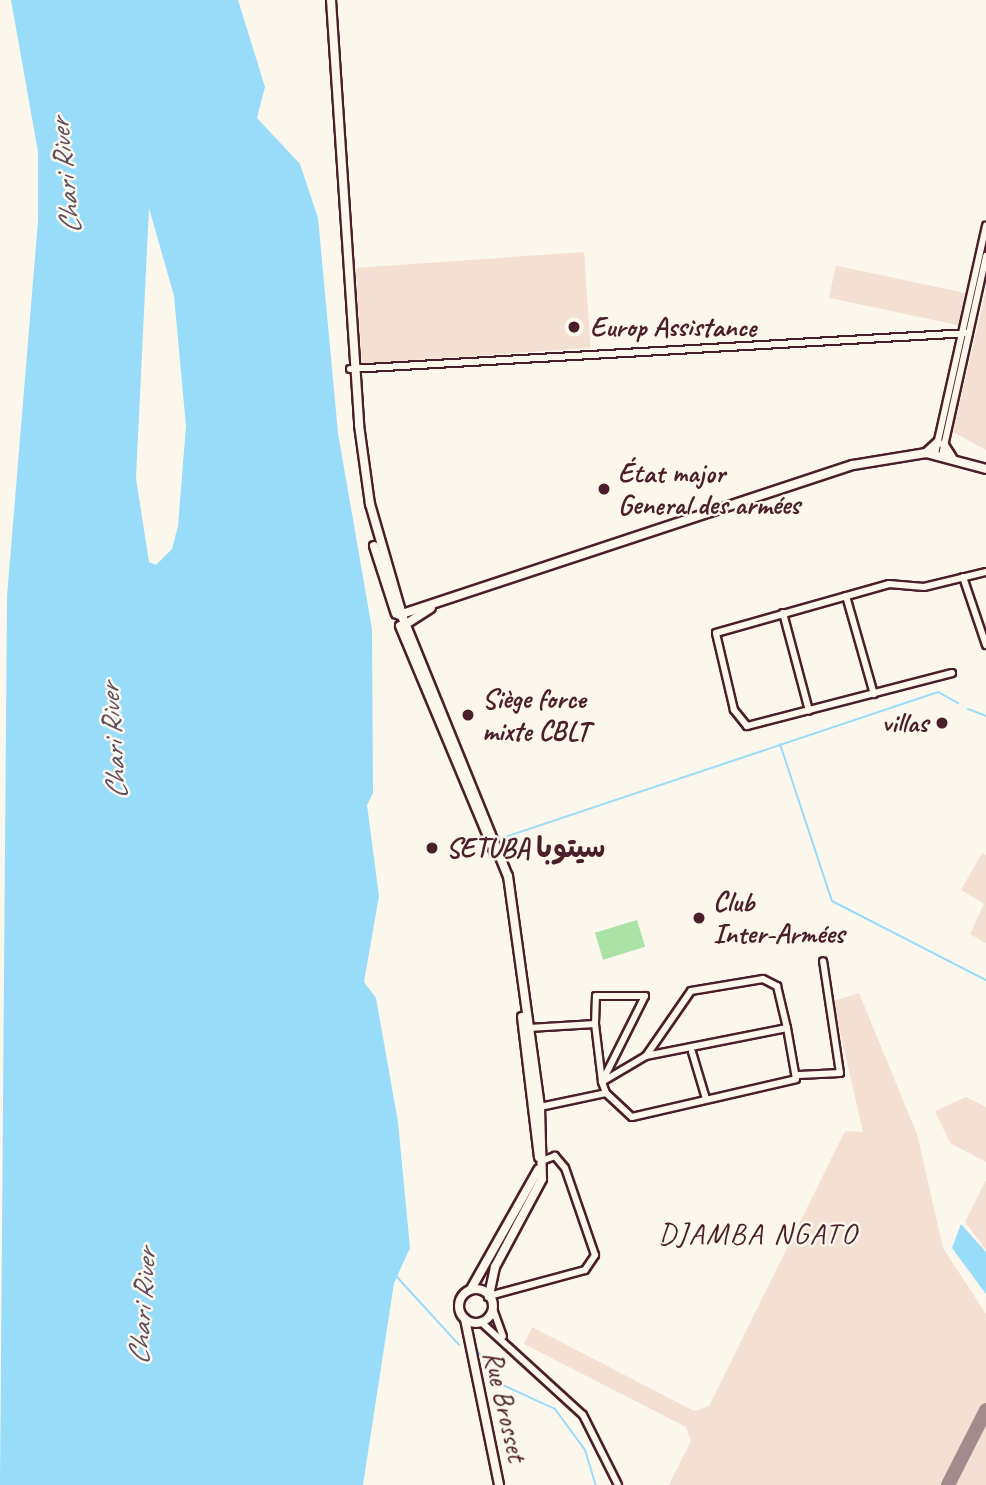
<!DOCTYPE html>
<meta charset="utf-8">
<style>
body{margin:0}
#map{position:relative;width:986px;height:1485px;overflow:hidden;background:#fbf7ec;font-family:Caveat,"Playpen Sans Arabic",sans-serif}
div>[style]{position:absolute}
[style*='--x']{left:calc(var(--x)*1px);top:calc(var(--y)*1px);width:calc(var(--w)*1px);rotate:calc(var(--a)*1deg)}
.built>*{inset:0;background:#f3e0d2;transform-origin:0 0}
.green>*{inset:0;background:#abe2a6;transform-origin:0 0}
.water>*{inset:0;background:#98dcfa}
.stream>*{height:2px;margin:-1px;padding:0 1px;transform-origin:1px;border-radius:1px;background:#98dcfa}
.taxiway>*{height:14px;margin:-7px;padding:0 7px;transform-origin:7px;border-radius:7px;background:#a28b8c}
.roads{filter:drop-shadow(2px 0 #4a1f2b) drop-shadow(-2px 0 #4a1f2b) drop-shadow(0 2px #4a1f2b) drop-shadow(0 -2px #4a1f2b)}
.minor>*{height:6px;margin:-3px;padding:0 3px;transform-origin:3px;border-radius:3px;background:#fbf7ec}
.major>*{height:8px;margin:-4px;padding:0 4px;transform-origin:4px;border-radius:4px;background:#fbf7ec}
.major>.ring{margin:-4px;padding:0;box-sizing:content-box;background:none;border:8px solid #fbf7ec;border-radius:50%}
.dots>*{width:19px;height:19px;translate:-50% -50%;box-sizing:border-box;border:4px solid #fbf7ec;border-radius:50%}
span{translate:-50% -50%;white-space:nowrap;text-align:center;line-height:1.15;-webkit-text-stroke:5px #fbf7ec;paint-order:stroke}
.poi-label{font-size:28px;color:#4a1f2b;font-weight:700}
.left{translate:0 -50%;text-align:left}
.right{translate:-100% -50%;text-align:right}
.street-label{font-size:28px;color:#4a1f2b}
.water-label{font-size:30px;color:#5e4e5f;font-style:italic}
.neighbourhood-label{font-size:30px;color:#4a1f2b;letter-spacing:2px}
</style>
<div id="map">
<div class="built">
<i style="left:584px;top:252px;width:96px;height:229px;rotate:86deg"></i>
<i style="clip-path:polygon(986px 290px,986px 450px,953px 432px)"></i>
<i style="left:965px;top:293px;width:33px;height:132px;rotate:102deg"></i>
<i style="clip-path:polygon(982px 853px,986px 855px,986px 943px,970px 934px,984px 904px,961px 890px)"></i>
<i style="clip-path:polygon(859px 993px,917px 1134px,943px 1248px,986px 1314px,986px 1485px,669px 1485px,691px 1441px,686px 1427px,524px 1344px,532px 1327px,694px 1411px,709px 1406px,845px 1131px,863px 1132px,833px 1001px)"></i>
<i style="clip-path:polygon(966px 1097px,986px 1107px,986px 1162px,950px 1143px,935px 1111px)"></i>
<i style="clip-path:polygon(986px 1180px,986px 1250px,965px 1222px)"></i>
</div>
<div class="green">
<i style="left:637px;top:920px;width:28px;height:44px;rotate:73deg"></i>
</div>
<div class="water">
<i style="clip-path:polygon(evenodd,11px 0,238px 0,265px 87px,257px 118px,300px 164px,318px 218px,338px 433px,372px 629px,373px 793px,367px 805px,379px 896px,364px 982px,376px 998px,398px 1122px,410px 1248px,394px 1283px,363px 1485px,0 1485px,7px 596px,38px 221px,38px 152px,11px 0,149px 208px,174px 296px,186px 426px,178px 526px,172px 549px,156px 565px,149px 562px,136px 478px,149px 208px)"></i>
<i style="clip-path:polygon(961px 1224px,986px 1252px,986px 1294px,952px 1248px)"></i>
</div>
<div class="stream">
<i style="--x:968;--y:709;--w:19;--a:21"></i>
<i style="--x:780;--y:744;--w:165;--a:71.7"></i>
<i style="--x:832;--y:901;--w:173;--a:27.2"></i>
<i style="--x:502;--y:838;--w:460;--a:-18.5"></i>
<i style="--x:938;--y:692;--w:23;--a:29"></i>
<i style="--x:397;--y:1277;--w:92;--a:47.6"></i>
<i style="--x:476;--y:1349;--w:45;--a:53.1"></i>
<i style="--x:503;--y:1385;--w:57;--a:24.8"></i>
<i style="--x:555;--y:1409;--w:51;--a:53.8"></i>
<i style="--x:585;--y:1450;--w:37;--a:73"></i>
</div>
<div class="taxiway">
<i style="--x:948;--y:1485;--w:84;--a:-63.1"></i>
</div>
<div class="roads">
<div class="minor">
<i style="--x:350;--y:369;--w:620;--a:-3.33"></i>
<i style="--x:935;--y:454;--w:234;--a:-77.4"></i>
<i style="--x:942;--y:455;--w:204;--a:-77.5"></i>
<i style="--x:963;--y:577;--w:72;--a:71.3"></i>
<i style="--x:846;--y:596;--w:102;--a:74.1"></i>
<i style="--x:783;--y:613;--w:101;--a:75.1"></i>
<i style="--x:952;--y:673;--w:212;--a:165.5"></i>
<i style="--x:747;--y:726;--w:21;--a:-129"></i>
<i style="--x:734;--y:710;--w:79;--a:-103.2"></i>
<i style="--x:716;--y:633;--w:180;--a:-15.8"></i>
<i style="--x:889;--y:584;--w:35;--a:5"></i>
<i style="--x:924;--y:587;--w:64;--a:-13.6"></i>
<i style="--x:595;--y:1024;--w:28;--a:-88"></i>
<i style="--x:596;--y:996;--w:49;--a:0"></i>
<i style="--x:645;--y:996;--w:94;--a:116.6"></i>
<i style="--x:529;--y:1028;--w:66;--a:-3.5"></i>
<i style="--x:595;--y:1024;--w:58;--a:83.1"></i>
<i style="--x:692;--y:1052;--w:49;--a:73.4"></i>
<i style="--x:799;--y:1075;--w:41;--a:-2.8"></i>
<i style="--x:840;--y:1073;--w:113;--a:-98.6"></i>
<i style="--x:606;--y:1093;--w:35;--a:43"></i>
<i style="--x:632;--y:1117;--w:168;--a:-13"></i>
<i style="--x:796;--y:1079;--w:52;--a:-100"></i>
<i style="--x:540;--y:1107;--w:67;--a:-12"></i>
<i style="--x:606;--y:1093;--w:12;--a:-110"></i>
<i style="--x:602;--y:1082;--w:51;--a:-30.6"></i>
<i style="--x:646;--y:1056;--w:79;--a:-55.3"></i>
<i style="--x:691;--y:991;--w:73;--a:-9.5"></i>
<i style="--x:763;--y:979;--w:16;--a:27"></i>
<i style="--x:777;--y:986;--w:43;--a:76.6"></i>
<i style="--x:787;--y:1028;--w:144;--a:168.8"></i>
<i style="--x:489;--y:1296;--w:99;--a:-15.2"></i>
<i style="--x:585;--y:1270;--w:18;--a:-56"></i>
<i style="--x:595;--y:1255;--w:92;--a:-109"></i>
<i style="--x:565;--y:1168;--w:16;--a:-130"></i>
<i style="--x:555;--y:1156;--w:12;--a:160"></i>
<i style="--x:493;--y:1309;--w:29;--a:70"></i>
<i style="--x:481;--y:1322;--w:138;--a:42.4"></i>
<i style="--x:583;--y:1415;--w:78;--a:63.4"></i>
</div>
<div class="major">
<i style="--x:331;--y:0;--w:426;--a:86.2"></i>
<i style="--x:359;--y:425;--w:80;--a:82.1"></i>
<i style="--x:370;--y:504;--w:119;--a:73.9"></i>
<i style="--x:403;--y:618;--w:279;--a:67.9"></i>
<i style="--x:508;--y:876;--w:233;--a:82.1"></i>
<i style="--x:540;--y:1107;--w:72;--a:88.4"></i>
<i style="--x:542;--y:1179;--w:100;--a:118.1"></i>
<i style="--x:495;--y:1267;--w:30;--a:102"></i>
<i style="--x:944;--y:445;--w:15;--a:58"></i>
<i style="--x:926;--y:453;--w:16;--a:-43"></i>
<i style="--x:374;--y:546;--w:71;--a:72.1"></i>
<i style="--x:399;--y:615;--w:478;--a:-18.3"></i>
<i style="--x:853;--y:465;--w:74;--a:-9.3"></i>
<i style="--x:926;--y:453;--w:62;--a:14.9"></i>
<i style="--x:400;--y:626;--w:246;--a:67.3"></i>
<i style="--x:403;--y:626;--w:33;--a:-33"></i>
<i style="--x:522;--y:1017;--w:141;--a:83.1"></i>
<i class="ring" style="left:459px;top:1289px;width:26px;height:26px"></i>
<i style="--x:471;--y:1289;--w:137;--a:-60.6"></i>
<i style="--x:465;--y:1319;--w:169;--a:78.4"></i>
</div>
</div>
<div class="dots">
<i style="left:574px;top:327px;background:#4a1f2b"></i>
<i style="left:604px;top:489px;background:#4a1f2b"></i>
<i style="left:468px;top:715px;background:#4a1f2b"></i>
<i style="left:942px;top:723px;background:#4a1f2b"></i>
<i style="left:432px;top:848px;background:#4a1f2b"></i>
<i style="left:699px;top:918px;background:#4a1f2b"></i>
</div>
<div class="poi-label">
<span class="left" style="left:590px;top:327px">Europ Assistance</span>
<span class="left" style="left:618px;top:489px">État major<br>General des armées</span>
<span class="left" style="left:482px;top:715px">Siège force<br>mixte CBLT</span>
<span class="right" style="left:928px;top:723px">villas</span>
<span class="left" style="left:446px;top:848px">SETUBA سيتوبا</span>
<span class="left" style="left:713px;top:918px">Club<br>Inter-Armées</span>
</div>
<div class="street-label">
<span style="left:505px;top:1406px;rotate:77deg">Rue Brosset</span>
</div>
<div class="water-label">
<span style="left:65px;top:177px;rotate:-96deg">Chari River</span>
<span style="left:113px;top:742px;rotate:-94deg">Chari River</span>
<span style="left:142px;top:1307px;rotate:-86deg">Chari River</span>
</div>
<div class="neighbourhood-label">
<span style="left:758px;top:1233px">DJAMBA NGATO</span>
</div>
</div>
